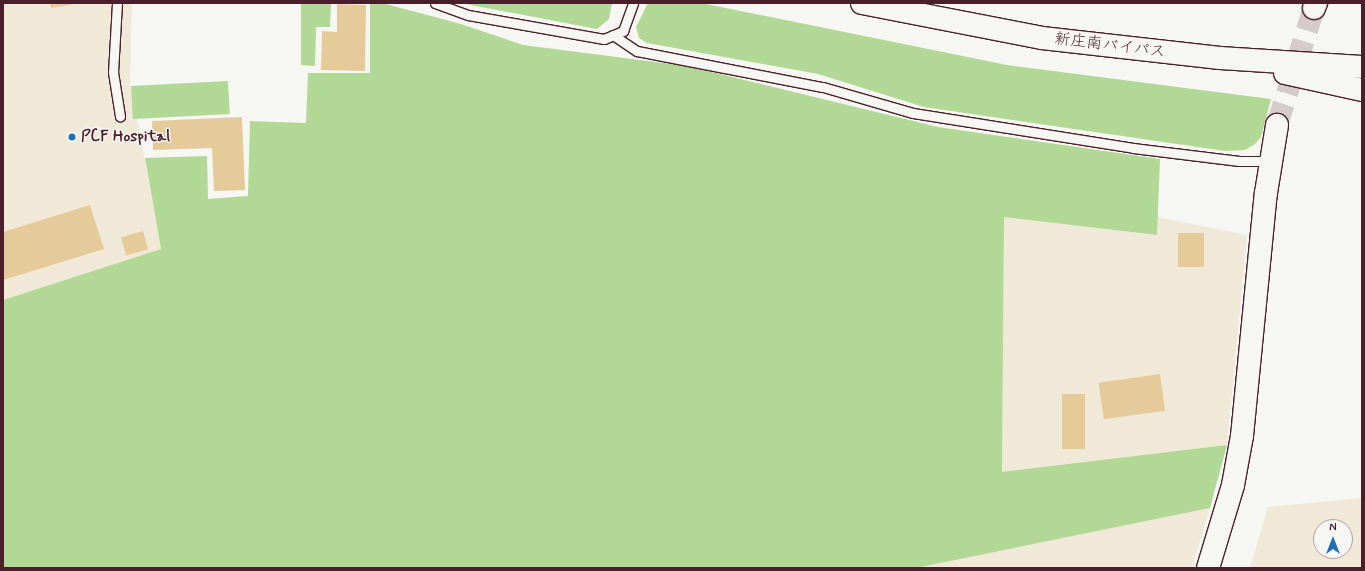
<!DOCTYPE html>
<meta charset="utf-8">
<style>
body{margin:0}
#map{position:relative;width:1365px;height:571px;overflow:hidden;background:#f6f6f2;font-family:Mynerve,"Klee One",sans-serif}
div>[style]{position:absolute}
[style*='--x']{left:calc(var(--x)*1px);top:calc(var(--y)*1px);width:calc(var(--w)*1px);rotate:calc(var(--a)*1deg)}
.built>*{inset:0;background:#f1e9d8}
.green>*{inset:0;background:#b1d894;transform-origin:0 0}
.building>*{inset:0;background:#e5cb9a;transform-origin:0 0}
.secondary-tunnel>*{height:22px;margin-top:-11px;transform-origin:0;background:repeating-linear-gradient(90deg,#d4cbca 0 22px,transparent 0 33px)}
.roads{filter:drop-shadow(1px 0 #4a1f2b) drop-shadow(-1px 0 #4a1f2b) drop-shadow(0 1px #4a1f2b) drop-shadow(0 -1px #4a1f2b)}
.lane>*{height:9px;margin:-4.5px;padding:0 4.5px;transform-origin:4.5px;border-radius:4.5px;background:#f6f6f2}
.secondary>*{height:22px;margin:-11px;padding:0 11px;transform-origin:11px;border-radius:11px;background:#f6f6f2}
.highway>*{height:22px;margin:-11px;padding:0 11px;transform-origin:11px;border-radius:11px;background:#f6f6f2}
.dots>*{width:11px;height:11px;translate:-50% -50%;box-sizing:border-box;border:2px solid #f6f6f2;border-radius:50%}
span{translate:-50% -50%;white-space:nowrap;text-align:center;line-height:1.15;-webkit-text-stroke:3px #f6f6f2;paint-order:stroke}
.street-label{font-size:16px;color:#4a1f2b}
.poi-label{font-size:16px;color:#4a1f2b;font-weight:700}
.left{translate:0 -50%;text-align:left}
.frame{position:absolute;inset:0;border:4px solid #4a1f2b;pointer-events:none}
.north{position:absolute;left:1313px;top:519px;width:40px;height:40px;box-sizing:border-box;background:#f6f6f2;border:1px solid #b1a0a2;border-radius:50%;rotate:0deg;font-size:11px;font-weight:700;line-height:16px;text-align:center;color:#4a1f2b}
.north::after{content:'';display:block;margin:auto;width:14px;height:18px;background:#1f6fb2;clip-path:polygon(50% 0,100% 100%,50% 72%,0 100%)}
</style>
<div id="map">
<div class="built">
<i style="clip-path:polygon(3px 3px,132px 3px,130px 79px,161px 249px,3px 300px)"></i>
<i style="clip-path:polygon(1004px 217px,1157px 235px,1157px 217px,1247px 235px,1227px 445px,1002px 473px)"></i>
<i style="clip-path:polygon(evenodd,1362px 498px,1362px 568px,1250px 568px,1268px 507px,1362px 498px,1321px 527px,1345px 527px,1345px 551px,1321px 551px,1321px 527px)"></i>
<i style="clip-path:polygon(1210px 508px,1192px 568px,916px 568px)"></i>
</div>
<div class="green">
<i style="clip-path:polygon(301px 3px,331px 3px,330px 27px,316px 27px,315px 66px,301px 65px)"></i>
<i style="clip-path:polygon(370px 3px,382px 3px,461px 24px,523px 45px,687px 66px,938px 127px,1160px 159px,1157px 235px,1004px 217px,1002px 472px,1227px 445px,1210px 508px,916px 568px,3px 568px,3px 300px,161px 249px,145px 158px,207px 156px,208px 199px,248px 196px,250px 121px,306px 123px,308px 73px,370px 73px)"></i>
<i style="clip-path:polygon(460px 3px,612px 3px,609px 19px,597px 29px)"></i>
<i style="clip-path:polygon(648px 3px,701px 3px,1007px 65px,1271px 99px,1261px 137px,1255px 144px,1245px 150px,1225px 151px,924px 107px,818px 74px,647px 43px,639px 38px,636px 27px)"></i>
<i style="left:228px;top:81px;width:33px;height:97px;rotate:87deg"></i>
</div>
<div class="building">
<i style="clip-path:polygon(50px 3px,74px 3px,74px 4px,51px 8px)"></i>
<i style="clip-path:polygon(337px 4px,366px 5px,365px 71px,321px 70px,322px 31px,337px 32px)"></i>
<i style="clip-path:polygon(242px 117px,245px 190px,214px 191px,212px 148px,153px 150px,152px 121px)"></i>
<i style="clip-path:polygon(90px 205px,104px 249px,3px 280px,3px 232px)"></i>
<i style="left:143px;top:231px;width:19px;height:23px;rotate:74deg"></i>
<i style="left:1204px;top:233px;width:34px;height:26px;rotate:90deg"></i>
<i style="left:1160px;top:374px;width:37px;height:62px;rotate:82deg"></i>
<i style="left:1062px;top:394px;width:23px;height:55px"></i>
</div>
<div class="secondary-tunnel">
<i style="--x:1277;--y:125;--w:123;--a:-72.5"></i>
</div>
<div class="roads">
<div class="lane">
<i style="--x:117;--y:3;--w:69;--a:93.3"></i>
<i style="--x:113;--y:72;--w:45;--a:81"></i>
<i style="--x:435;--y:3;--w:35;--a:20"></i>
<i style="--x:468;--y:15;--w:138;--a:10"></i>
<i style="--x:604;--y:39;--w:21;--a:-23"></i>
<i style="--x:623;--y:31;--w:30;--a:-70"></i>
<i style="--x:613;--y:35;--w:29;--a:34"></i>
<i style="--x:637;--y:51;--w:189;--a:11"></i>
<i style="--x:823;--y:87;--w:94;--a:16.1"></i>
<i style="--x:913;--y:113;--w:223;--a:9"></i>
<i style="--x:1133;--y:148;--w:107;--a:7"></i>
<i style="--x:1239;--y:161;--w:32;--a:0"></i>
</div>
<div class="secondary">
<i style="--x:1314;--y:8;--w:5;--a:-68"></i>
<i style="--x:1208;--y:568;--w:87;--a:-73.2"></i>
<i style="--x:1233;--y:485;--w:50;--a:-79.6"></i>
<i style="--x:1242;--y:436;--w:244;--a:-84.4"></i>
<i style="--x:1266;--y:193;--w:69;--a:-80.8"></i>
</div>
<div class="highway">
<i style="--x:862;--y:3;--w:183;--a:11"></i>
<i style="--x:1042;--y:38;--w:179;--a:6.4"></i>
<i style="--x:1220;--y:58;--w:142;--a:3.6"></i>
<i style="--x:1285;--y:73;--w:79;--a:12.4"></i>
</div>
</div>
<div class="dots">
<i style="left:72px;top:137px;background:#1f6fb2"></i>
</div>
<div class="street-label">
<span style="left:1110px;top:46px;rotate:7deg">新庄南バイパス</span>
</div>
<div class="poi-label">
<span class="left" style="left:81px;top:137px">PCF Hospital</span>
</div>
<div class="frame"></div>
<div class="north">N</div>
</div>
